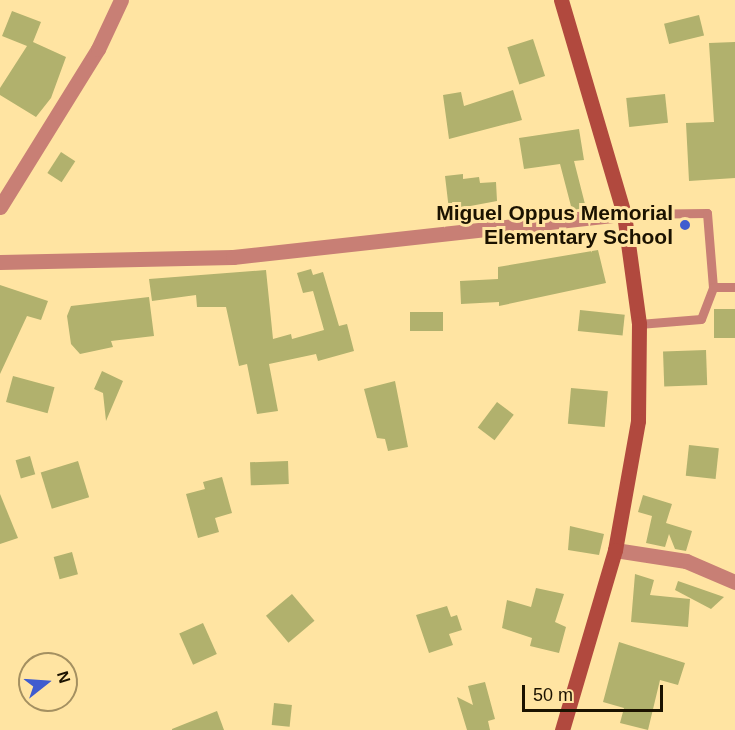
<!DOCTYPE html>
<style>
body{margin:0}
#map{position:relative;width:735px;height:730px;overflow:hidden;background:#ffe4a2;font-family:Arial,sans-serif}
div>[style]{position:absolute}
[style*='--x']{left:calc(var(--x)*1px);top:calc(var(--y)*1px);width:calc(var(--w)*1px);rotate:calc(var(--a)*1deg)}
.building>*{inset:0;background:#b1b16d;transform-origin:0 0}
.service>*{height:9px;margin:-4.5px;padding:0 4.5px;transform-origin:4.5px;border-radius:4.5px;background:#c87f75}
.minor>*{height:15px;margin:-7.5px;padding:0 7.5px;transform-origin:7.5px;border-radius:7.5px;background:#c87f75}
.secondary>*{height:15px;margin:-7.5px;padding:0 7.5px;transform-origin:7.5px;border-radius:7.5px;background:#b1493e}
.dots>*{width:16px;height:16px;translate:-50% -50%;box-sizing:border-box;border:3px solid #ffe4a2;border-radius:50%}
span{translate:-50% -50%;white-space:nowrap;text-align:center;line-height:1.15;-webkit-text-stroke:6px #ffe4a2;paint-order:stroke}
.poi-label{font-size:21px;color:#1b1200;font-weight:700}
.right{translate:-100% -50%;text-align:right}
.north{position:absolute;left:18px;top:652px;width:60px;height:60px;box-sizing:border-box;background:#ffe4a2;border:2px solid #a49061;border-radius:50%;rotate:73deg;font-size:16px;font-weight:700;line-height:24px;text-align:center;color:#1b1200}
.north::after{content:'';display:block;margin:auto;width:21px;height:27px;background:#3f5ccf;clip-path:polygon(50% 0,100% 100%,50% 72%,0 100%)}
.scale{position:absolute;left:522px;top:685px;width:141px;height:27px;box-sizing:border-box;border:3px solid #1b1200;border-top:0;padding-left:8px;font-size:18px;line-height:21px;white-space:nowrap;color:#1b1200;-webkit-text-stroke:4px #ffe4a2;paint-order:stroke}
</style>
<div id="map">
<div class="building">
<i style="clip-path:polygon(12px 11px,41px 22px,33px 42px,66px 57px,51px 98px,36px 117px,0 95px,0 88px,27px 46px,2px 36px)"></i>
<i style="left:699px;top:15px;width:21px;height:36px;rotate:76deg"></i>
<i style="left:533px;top:39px;width:39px;height:27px;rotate:72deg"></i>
<i style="clip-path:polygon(735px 42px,735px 178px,689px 181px,686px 123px,714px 122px,709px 43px)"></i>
<i style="clip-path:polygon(513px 90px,522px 120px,449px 139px,443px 95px,461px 92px,464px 106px)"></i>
<i style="left:665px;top:94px;width:29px;height:39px;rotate:84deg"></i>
<i style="clip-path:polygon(579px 129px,584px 160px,574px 161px,586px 208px,572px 210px,560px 164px,524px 169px,519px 138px)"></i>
<i style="left:61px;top:152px;width:17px;height:25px;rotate:33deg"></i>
<i style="clip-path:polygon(463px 174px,463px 179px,479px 177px,480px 183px,496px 182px,497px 201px,449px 210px,445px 176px)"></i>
<i style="clip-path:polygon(598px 250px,606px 283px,499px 306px,499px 302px,461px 304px,460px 281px,498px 279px,498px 267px)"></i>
<i style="clip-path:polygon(311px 269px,313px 275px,323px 272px,339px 326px,347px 324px,354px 351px,318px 361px,316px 354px,269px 364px,278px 411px,257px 414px,247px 364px,239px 366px,226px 307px,197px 307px,196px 295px,152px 301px,149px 279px,266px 270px,273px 339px,291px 334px,292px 339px,324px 330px,313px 291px,303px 293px,297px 273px)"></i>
<i style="clip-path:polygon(0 285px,48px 301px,41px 320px,27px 316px,0 374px)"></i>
<i style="clip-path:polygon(149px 297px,154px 336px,111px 341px,113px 347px,80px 354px,71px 344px,67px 316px,71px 306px)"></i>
<i style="left:714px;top:309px;width:21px;height:29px"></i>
<i style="left:580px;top:310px;width:45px;height:21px;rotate:6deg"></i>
<i style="left:410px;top:312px;width:33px;height:19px"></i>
<i style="left:706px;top:350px;width:35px;height:43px;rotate:88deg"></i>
<i style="clip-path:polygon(102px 371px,123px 381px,106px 421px,103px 393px,94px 389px)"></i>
<i style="left:13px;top:376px;width:43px;height:27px;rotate:15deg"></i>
<i style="clip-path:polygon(395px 381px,408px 447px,388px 451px,385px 439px,377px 438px,364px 389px)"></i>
<i style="left:571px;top:388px;width:37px;height:36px;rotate:5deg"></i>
<i style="left:497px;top:402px;width:21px;height:32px;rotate:37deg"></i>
<i style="left:689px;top:445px;width:30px;height:31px;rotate:6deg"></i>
<i style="left:30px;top:456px;width:19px;height:15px;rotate:74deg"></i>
<i style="left:78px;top:461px;width:38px;height:39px;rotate:73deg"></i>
<i style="left:288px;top:461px;width:23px;height:38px;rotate:88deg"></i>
<i style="clip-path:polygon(222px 477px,232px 513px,215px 518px,219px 532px,198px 538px,186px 494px,205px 489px,203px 482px)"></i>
<i style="clip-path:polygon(0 494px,18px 538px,0 544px)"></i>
<i style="clip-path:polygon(643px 495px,672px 504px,666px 523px,692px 531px,686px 551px,675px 549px,669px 534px,665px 547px,646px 543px,652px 516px,638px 512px)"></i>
<i style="clip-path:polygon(570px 526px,604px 534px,599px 555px,568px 550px)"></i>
<i style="left:72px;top:552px;width:23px;height:19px;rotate:75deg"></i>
<i style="clip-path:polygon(635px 574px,654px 580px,650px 595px,690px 599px,688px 627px,631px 622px)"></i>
<i style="clip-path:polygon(678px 581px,724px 597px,711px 609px,675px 590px)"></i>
<i style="clip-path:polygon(536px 588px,564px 594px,555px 622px,566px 627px,559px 653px,530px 646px,532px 638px,502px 628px,507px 600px,531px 607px)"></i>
<i style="left:292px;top:594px;width:35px;height:34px;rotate:50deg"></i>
<i style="clip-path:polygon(447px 606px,451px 617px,457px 615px,462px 630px,449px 634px,453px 645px,429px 653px,416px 615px)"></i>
<i style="left:203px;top:623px;width:34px;height:26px;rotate:66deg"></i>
<i style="clip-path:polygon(619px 642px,685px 663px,678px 685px,660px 680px,648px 730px,620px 723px,624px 708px,603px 702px)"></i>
<i style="clip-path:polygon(485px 682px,495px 719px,488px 721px,490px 730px,467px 730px,457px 697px,473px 705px,468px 686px)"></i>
<i style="left:274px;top:703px;width:18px;height:22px;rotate:6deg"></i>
<i style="clip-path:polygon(217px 711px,224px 730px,172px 730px,172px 729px)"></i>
</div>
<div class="service">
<i style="--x:624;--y:214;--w:83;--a:-0.7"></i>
<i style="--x:707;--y:213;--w:74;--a:85.4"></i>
<i style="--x:713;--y:287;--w:22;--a:0"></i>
<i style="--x:639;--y:324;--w:62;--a:-4.6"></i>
<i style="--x:701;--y:319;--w:34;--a:-69"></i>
</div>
<div class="minor">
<i style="--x:0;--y:207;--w:186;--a:-58.2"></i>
<i style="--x:98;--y:49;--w:54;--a:-64.9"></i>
<i style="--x:0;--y:262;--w:233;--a:-1.2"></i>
<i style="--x:233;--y:257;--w:393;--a:-6.3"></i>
<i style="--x:615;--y:550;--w:72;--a:8.8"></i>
<i style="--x:686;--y:561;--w:53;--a:23.2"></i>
</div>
<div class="secondary">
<i style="--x:561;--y:0;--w:223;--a:73.6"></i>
<i style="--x:624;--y:214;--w:111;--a:82.2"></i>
<i style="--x:639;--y:324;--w:97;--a:90.6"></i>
<i style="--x:638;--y:421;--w:131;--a:100.1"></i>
<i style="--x:615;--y:550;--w:188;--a:106.4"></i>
</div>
<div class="dots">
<i style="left:685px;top:225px;background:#3f5ccf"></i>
</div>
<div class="poi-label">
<span class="right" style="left:673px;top:225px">Miguel Oppus Memorial<br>Elementary School</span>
</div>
<div class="north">N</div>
<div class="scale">50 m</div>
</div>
